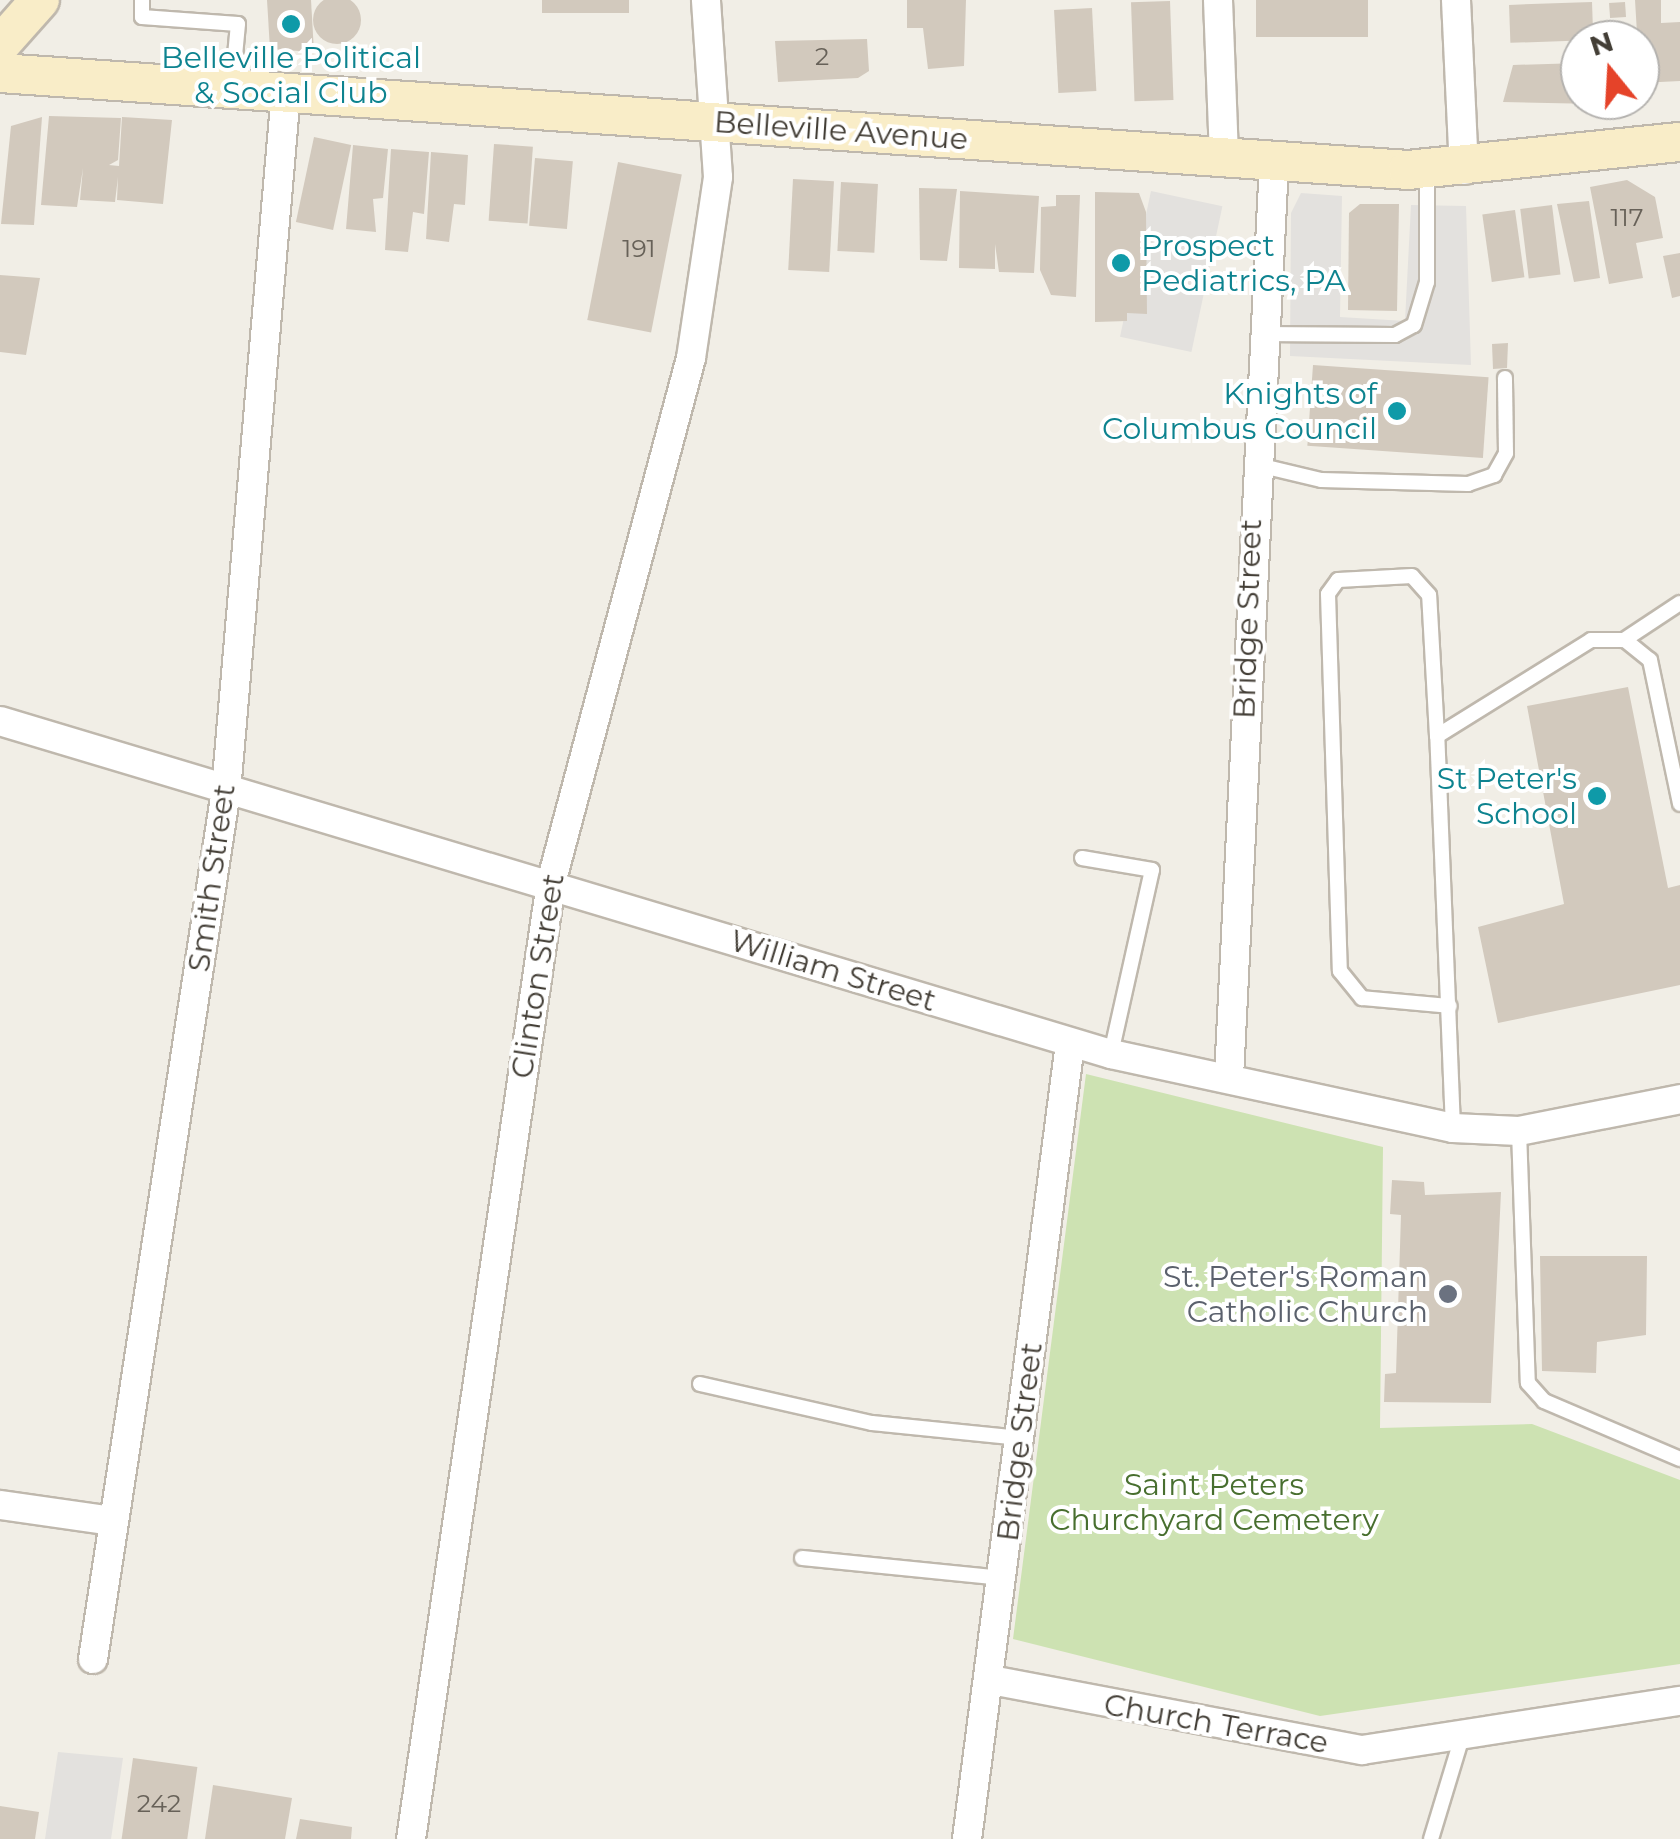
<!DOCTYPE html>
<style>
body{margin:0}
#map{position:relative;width:1680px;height:1839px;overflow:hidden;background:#f1eee6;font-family:Montserrat,sans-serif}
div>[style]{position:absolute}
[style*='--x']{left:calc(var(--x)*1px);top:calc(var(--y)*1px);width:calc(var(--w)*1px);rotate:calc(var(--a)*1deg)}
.green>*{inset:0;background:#cde2b2}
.parking>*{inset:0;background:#e3e1de;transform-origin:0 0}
.building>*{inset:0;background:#d2c9bd;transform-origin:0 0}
.round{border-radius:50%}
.roads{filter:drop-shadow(2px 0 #bfb8ad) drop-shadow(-2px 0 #bfb8ad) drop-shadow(0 2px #bfb8ad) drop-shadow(0 -2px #bfb8ad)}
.lane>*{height:14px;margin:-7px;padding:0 7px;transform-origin:7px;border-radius:7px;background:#fff}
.street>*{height:28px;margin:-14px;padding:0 14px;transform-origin:14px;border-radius:14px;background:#fff}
.secondary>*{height:38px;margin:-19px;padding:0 19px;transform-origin:19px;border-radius:19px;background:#f9edc8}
.dots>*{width:28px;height:28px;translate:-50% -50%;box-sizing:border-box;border:5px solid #fff;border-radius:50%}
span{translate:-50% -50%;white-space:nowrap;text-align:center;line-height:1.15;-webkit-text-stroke:8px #fff;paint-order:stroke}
.number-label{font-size:25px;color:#676158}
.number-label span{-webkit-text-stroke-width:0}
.culture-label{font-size:30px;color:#0d838f}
.left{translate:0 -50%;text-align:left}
.right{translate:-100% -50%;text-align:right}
.street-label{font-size:30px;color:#433e36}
.worship-label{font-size:30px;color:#5b616d}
.park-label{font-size:30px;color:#486f2f}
.north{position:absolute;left:1560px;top:20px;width:100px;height:100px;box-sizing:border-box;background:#fff;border:2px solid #b4b2af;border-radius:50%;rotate:342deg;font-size:28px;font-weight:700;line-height:40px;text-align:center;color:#433e36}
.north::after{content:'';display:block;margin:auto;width:35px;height:45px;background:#e54329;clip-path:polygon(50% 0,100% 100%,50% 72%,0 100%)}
</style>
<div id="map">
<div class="green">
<i style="clip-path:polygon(1086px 1074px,1383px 1147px,1380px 1428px,1532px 1424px,1680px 1480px,1680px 1664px,1320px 1716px,1013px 1639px)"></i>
</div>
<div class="parking">
<i style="left:1151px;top:191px;width:73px;height:149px;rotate:12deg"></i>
<i style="clip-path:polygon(1301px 193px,1342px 196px,1340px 317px,1405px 321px,1411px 205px,1466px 206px,1471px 365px,1290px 356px,1291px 213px)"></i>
<i style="clip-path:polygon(58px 1752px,123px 1758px,111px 1839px,45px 1839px)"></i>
</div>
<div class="building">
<i class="round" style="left:313px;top:-4px;width:48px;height:48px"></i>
<i style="clip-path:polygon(267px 0,311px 0,314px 52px,270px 49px)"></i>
<i style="left:542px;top:0;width:87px;height:13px"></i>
<i style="clip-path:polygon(907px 0,966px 0,964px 66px,928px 69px,923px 28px,907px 28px)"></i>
<i style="left:1256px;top:0;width:112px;height:37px"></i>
<i style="clip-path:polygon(1635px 0,1661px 0,1661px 23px,1680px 22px,1680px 81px,1640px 83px)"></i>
<i style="left:1170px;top:1px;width:99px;height:39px;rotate:88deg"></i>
<i style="left:1592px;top:2px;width:38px;height:83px;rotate:88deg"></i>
<i style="left:1625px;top:2px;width:15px;height:16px;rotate:86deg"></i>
<i style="left:1092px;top:8px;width:83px;height:38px;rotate:87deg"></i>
<i style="clip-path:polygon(867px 39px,869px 71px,858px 78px,778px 82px,775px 41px)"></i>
<i style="clip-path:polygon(1580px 63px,1580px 100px,1596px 104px,1503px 102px,1513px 65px)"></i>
<i style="clip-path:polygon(49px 116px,121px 118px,118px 160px,109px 165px,119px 166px,122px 117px,172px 120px,163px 204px,117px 200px,118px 177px,115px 202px,80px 200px,83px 168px,77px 207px,41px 205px)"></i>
<i style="clip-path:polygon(42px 117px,34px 225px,1px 224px,11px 126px)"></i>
<i style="left:314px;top:137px;width:38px;height:87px;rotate:12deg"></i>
<i style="left:494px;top:144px;width:39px;height:77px;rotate:4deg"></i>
<i style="clip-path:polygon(353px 145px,388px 149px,383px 198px,373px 199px,376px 232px,346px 229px)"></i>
<i style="clip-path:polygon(391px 149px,429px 152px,424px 214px,413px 212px,408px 252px,385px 250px)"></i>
<i style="clip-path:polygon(431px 152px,468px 155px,465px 205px,454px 204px,449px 242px,426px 239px)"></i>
<i style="left:535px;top:158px;width:38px;height:68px;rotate:5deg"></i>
<i style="left:618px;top:162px;width:65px;height:161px;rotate:11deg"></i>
<i style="left:793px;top:179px;width:41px;height:91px;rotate:3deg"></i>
<i style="clip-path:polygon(1627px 180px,1655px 197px,1663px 238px,1636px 243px,1643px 278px,1609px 284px,1590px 187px)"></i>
<i style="left:841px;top:182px;width:37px;height:69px;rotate:3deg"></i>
<i style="clip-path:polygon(919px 188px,957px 189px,947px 261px,920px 260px)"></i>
<i style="clip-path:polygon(960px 191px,1039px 196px,1034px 273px,999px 272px,995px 244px,995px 269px,959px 268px)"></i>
<i style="clip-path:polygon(1095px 192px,1139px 193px,1146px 212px,1147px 314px,1127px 313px,1127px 321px,1095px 322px)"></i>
<i style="clip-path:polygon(1056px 195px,1080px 195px,1076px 297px,1051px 295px,1040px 270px,1041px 207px,1056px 206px)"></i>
<i style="clip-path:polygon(1589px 201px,1600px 278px,1574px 282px,1557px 204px)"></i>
<i style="clip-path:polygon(1360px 204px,1399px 204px,1397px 311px,1348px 310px,1349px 213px)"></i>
<i style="left:1552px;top:205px;width:70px;height:32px;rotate:83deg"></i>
<i style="left:1515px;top:210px;width:68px;height:33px;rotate:82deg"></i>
<i style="clip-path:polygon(1680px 253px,1680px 296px,1672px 298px,1663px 256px)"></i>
<i style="clip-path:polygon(0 275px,40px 278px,26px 355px,0 352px)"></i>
<i style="clip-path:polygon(1508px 343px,1507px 368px,1493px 369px,1492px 344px)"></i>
<i style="left:1313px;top:365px;width:176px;height:81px;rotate:4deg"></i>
<i style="clip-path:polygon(1628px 687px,1668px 888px,1680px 885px,1680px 985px,1498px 1023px,1478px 927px,1564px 904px,1527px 706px)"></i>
<i style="clip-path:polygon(1392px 1180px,1424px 1182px,1425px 1195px,1501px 1192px,1491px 1403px,1384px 1402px,1385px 1374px,1396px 1373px,1401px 1215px,1390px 1214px)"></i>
<i style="clip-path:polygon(1540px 1256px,1647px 1256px,1646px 1335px,1597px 1342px,1596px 1373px,1542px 1371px)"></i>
<i style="left:133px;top:1758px;width:65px;height:82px;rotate:8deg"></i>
<i style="clip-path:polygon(213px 1785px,292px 1798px,285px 1839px,205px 1839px)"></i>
<i style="clip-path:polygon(0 1806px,39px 1812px,35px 1839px,0 1839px)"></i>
<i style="clip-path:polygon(300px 1819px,352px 1827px,351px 1839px,296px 1839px)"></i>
</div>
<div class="roads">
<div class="lane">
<i style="--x:142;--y:0;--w:17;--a:90"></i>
<i style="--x:142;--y:17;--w:96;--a:4.2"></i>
<i style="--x:238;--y:24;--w:63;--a:95.4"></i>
<i style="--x:1262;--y:334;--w:133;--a:0.4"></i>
<i style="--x:1395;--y:335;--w:21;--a:-28"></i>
<i style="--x:1414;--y:325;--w:45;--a:-73.2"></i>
<i style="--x:1427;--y:282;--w:111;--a:-90"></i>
<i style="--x:1254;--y:464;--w:69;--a:13.4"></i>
<i style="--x:1321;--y:480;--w:147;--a:1.6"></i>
<i style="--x:1468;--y:484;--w:28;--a:-19"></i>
<i style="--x:1494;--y:475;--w:25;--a:-61"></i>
<i style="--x:1506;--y:453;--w:75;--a:-90.8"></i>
<i style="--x:1624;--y:640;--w:67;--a:-33.5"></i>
<i style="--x:1437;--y:736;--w:141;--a:-93.2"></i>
<i style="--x:1429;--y:595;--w:25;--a:-132"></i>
<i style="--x:1412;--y:576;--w:74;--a:176.9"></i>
<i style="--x:1338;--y:580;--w:17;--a:126"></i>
<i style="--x:1328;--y:594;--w:377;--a:88.2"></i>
<i style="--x:1340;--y:971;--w:35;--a:51"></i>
<i style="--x:1362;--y:998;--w:88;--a:5.2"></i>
<i style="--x:1082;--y:858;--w:71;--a:9.7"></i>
<i style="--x:1152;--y:870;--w:189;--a:102.6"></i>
<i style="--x:1453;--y:1128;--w:392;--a:-92.3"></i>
<i style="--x:1437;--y:736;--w:181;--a:-31.9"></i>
<i style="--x:1591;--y:640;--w:34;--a:0"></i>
<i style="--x:1625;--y:640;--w:32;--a:39"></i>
<i style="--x:1650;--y:660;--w:147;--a:78.2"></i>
<i style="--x:1519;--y:1131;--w:252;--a:88"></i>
<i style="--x:1528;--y:1383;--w:24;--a:48"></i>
<i style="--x:1544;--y:1401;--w:148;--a:23.1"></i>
<i style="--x:700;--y:1384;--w:176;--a:12.8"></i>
<i style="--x:872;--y:1423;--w:149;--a:5.8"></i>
<i style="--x:802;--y:1558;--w:202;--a:5.7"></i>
<i style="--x:1431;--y:1839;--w:110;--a:-73.1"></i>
</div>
<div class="street">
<i style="--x:1218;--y:0;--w:155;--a:87.8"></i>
<i style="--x:1456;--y:0;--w:170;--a:87.3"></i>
<i style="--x:0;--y:721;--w:1160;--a:16.69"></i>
<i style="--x:1111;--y:1054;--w:350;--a:12.2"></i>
<i style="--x:1453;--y:1128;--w:66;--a:2.6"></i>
<i style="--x:1519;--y:1131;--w:164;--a:-11.2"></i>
<i style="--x:1229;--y:1077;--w:916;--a:-87.18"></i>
<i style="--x:0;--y:1505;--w:113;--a:8.1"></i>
<i style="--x:93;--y:1659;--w:878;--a:-81.29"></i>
<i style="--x:226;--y:791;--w:702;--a:-85.09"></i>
<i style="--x:991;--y:1680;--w:378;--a:10.7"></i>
<i style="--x:1362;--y:1750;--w:322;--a:-8.8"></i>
<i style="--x:411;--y:1839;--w:966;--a:-81.67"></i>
<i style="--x:551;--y:883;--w:543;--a:-75.07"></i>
<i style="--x:691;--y:358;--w:183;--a:-81.5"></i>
<i style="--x:718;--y:177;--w:177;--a:-93.9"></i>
<i style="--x:967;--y:1839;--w:802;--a:-82.62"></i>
</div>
<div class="secondary">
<i style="--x:0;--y:45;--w:60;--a:-48.4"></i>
<i style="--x:0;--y:73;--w:1411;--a:3.94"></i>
<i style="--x:1408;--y:170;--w:273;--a:-5.9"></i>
</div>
</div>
<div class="dots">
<i style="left:291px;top:24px;background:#0f9aa8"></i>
<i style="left:1121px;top:263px;background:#0f9aa8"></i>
<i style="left:1397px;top:411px;background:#0f9aa8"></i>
<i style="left:1597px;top:796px;background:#0f9aa8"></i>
<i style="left:1448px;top:1294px;background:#6b7280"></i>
</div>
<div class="number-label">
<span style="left:822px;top:56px">2</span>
<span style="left:1627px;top:217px">117</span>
<span style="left:639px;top:248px">191</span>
<span style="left:159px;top:1803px">242</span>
</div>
<div class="culture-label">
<span style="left:291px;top:75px">Belleville Political<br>&amp; Social Club</span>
<span class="left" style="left:1141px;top:263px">Prospect<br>Pediatrics, PA</span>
<span class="right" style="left:1377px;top:411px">Knights of<br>Columbus Council</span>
<span class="right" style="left:1577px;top:796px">St Peter's<br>School</span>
</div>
<div class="street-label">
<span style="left:841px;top:131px;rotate:4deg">Belleville Avenue</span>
<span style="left:1248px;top:619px;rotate:-88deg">Bridge Street</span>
<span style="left:212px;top:878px;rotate:-82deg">Smith Street</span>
<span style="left:833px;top:971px;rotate:17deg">William Street</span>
<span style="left:538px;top:976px;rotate:-81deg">Clinton Street</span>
<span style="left:1020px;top:1442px;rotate:-83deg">Bridge Street</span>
<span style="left:1216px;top:1724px;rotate:10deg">Church Terrace</span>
</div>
<div class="worship-label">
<span class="right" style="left:1428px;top:1294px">St. Peter's Roman<br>Catholic Church</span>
</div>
<div class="park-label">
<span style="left:1214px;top:1502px">Saint Peters<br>Churchyard Cemetery</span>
</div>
<div class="north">N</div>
</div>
